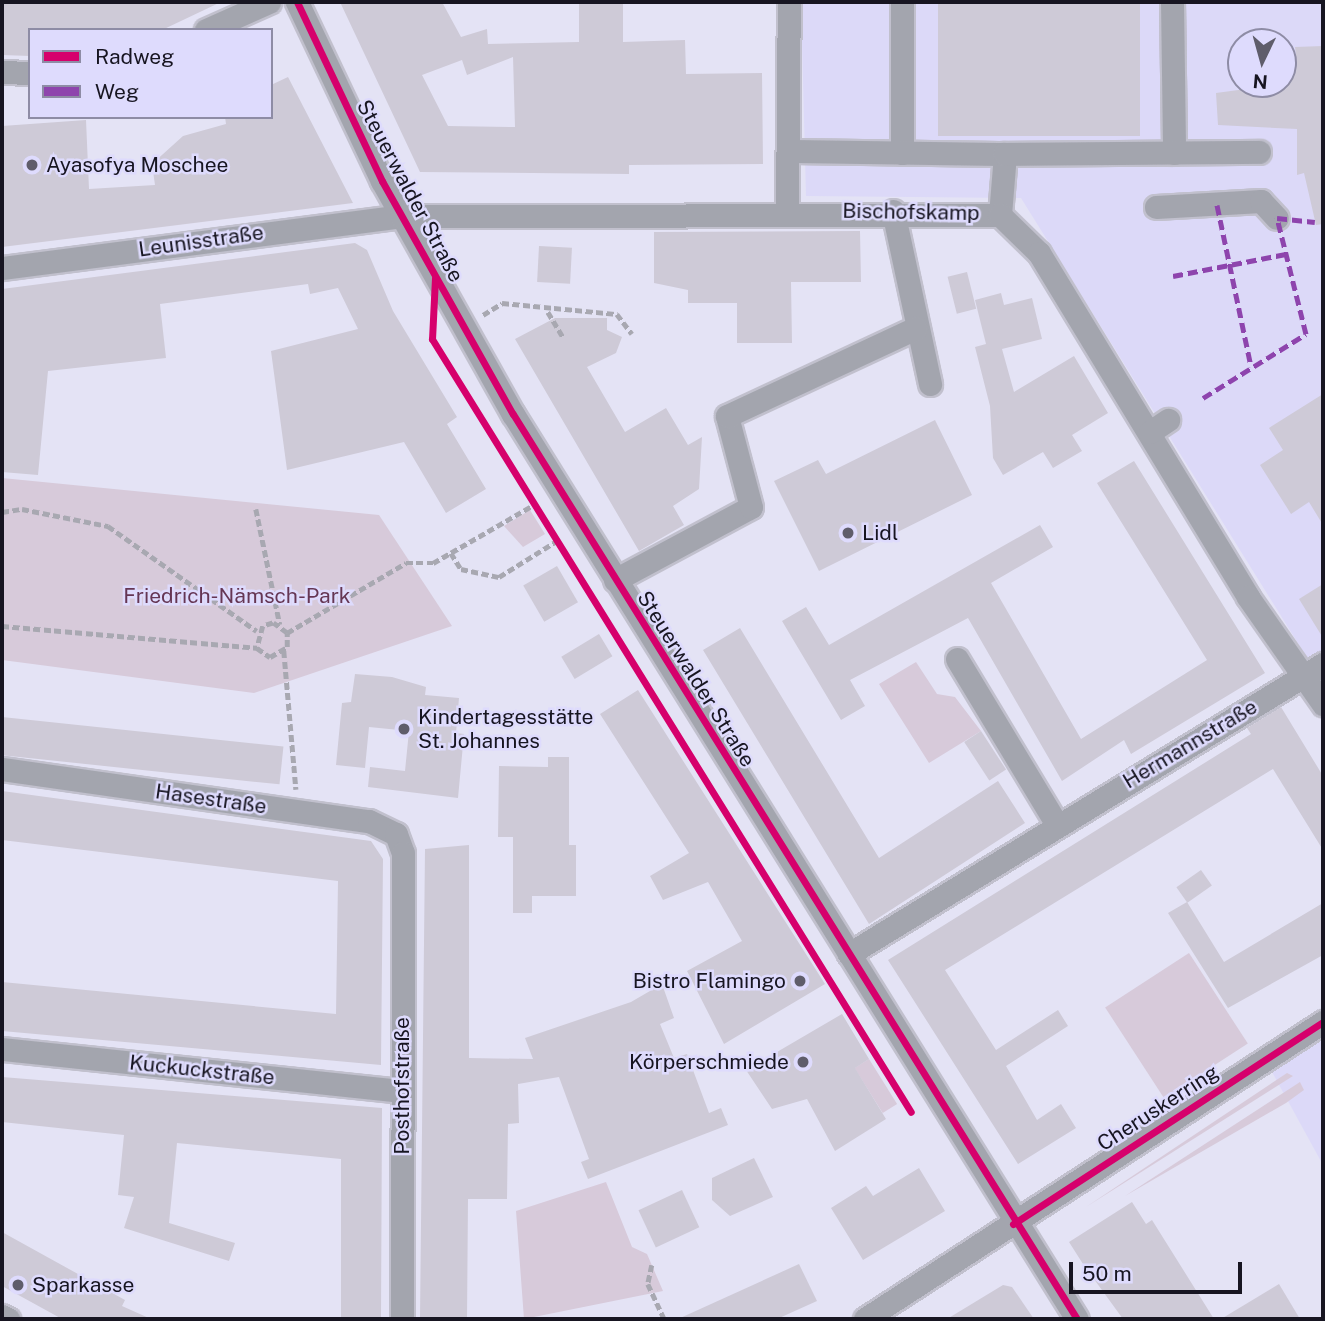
<!DOCTYPE html>
<meta charset="utf-8">
<style>
body{margin:0}
#map{position:relative;width:1325px;height:1321px;overflow:hidden;background:#e4e3f5;font-family:"Public Sans",sans-serif}
div>[style]{position:absolute}
[style*='--x']{left:calc(var(--x)*1px);top:calc(var(--y)*1px);width:calc(var(--w)*1px);rotate:calc(var(--a)*1deg)}
.built>*{inset:0;background:#dcd9f8}
.green>*{inset:0;background:#d7cada;transform-origin:0 0}
.building>*{inset:0;background:#cecad7;transform-origin:0 0}
.path>*{height:4.5px;margin-top:-2.25px;transform-origin:0;background:repeating-linear-gradient(90deg,#a8a8b1 0 7px,transparent 0 10.5px)}
.roads{filter:drop-shadow(2px 0 #c1c0cd) drop-shadow(-2px 0 #c1c0cd) drop-shadow(0 2px #c1c0cd) drop-shadow(0 -2px #c1c0cd)}
.minor>*{height:23px;margin:-11.5px;padding:0 11.5px;transform-origin:11.5px;border-radius:11.5px;background:#a3a5ae}
.quiet>*{height:5px;margin-top:-2.5px;transform-origin:0;background:repeating-linear-gradient(90deg,#8e44ad 0 10px,transparent 0 15px)}
.cycleway>*{height:7px;margin:-3.5px;padding:0 3.5px;transform-origin:3.5px;border-radius:3.5px;background:#d6006c}
.dots>*{width:19px;height:19px;translate:-50% -50%;box-sizing:border-box;border:4px solid #dedbfd;border-radius:50%}
span{translate:-50% -50%;white-space:nowrap;text-align:center;line-height:1.15;-webkit-text-stroke:5px #dedbfd;paint-order:stroke}
.poi-label{font-size:21px;color:#171521}
.left{translate:0 -50%;text-align:left}
.right{translate:-100% -50%;text-align:right}
.street-label{font-size:21px;color:#171521}
.park-label{font-size:21px;color:#653654}
.frame{position:absolute;inset:0;border:4px solid #171521;pointer-events:none}
.legend{position:absolute;left:28px;top:28px;width:245px;height:91px;box-sizing:border-box;background:#dedbfd;border:2px solid #8e8ca5;margin:0;padding:9px 12px;list-style:none;font-size:21px;color:#171521}
.legend li{display:flex;align-items:center;gap:14px;height:35px}
.legend b{width:35px;border:2px solid #8e8ca5}
.north{position:absolute;left:1227px;top:28px;width:70px;height:70px;box-sizing:border-box;background:#dedbfd;border:2px solid #8e8ca5;border-radius:50%;rotate:185deg;font-size:19px;font-weight:700;line-height:28px;text-align:center;color:#171521}
.north::after{content:'';display:block;margin:auto;width:24px;height:32px;background:#5f5d6b;clip-path:polygon(50% 0,100% 100%,50% 72%,0 100%)}
.scale{position:absolute;left:1069px;top:1262px;width:173px;height:32px;box-sizing:border-box;border:4px solid #171521;border-top:0;padding-left:9px;font-size:21px;line-height:24px;white-space:nowrap;color:#171521;-webkit-text-stroke:5px #dedbfd;paint-order:stroke}
</style>
<div id="map">
<div class="built">
<i style="clip-path:polygon(evenodd,801px 2px,1323px 2px,1323px 660px,1309px 661px,1021px 198px,806px 196px,801px 2px,1241px 42px,1283px 42px,1283px 84px,1241px 84px,1241px 42px)"></i>
<i style="clip-path:polygon(1323px 1023px,1323px 1165px,1265px 1059px)"></i>
</div>
<div class="green">
<i style="clip-path:polygon(2px 478px,379px 515px,452px 626px,254px 693px,2px 660px)"></i>
<i style="clip-path:polygon(530px 510px,545px 534px,523px 547px,504px 526px)"></i>
<i style="clip-path:polygon(916px 662px,937px 694px,955px 697px,981px 731px,929px 763px,879px 684px)"></i>
<i style="left:1189px;top:953px;width:108px;height:100px;rotate:57deg"></i>
<i style="left:869px;top:1059px;width:53px;height:17px;rotate:58deg"></i>
<i style="clip-path:polygon(1287px 1073px,1293px 1076px,1086px 1207px)"></i>
<i style="clip-path:polygon(1300px 1082px,1304px 1090px,1286px 1103px,1125px 1196px)"></i>
<i style="clip-path:polygon(606px 1182px,632px 1247px,647px 1254px,663px 1291px,524px 1319px,516px 1211px)"></i>
</div>
<div class="building">
<i style="clip-path:polygon(97px 2px,221px 2px,162px 30px,30px 30px,30px 56px,2px 55px,2px 4px)"></i>
<i style="clip-path:polygon(evenodd,340px 2px,442px 2px,461px 37px,487px 29px,488px 44px,579px 42px,579px 2px,623px 2px,623px 42px,685px 40px,686px 74px,762px 73px,763px 164px,629px 165px,629px 174px,420px 172px,340px 2px,513px 57px,515px 127px,448px 126px,422px 75px,462px 60px,467px 75px,513px 57px)"></i>
<i style="left:938px;top:2px;width:202px;height:134px"></i>
<i style="clip-path:polygon(1323px 46px,1323px 224px,1316px 225px,1304px 173px,1297px 175px,1297px 129px,1218px 125px,1216px 93px,1283px 84px,1283px 56px,1296px 55px,1295px 47px)"></i>
<i style="clip-path:polygon(288px 77px,353px 203px,2px 247px,2px 126px,86px 120px,89px 189px,155px 185px,152px 164px,183px 136px,226px 124px,225px 117px,271px 117px,271px 85px)"></i>
<i style="clip-path:polygon(860px 231px,861px 282px,791px 282px,792px 343px,737px 343px,737px 303px,688px 303px,688px 290px,654px 283px,654px 232px)"></i>
<i style="clip-path:polygon(355px 243px,367px 250px,393px 311px,457px 417px,447px 424px,486px 489px,446px 513px,404px 442px,287px 470px,271px 351px,358px 329px,338px 288px,310px 294px,308px 284px,160px 304px,166px 358px,48px 371px,38px 475px,2px 472px,2px 289px)"></i>
<i style="left:539px;top:246px;width:33px;height:36px;rotate:3deg"></i>
<i style="left:967px;top:272px;width:38px;height:20px;rotate:76deg"></i>
<i style="clip-path:polygon(1001px 293px,1004px 305px,1032px 298px,1042px 339px,1002px 349px,1014px 392px,1074px 356px,1108px 413px,1072px 435px,1082px 451px,1053px 468px,1043px 452px,1003px 475px,993px 458px,990px 406px,975px 347px,986px 344px,975px 300px)"></i>
<i style="clip-path:polygon(555px 318px,607px 318px,607px 330px,622px 337px,616px 353px,587px 367px,625px 432px,666px 408px,688px 445px,702px 437px,699px 489px,673px 506px,684px 525px,639px 551px,515px 339px)"></i>
<i style="clip-path:polygon(1323px 394px,1323px 525px,1309px 502px,1291px 514px,1260px 465px,1283px 450px,1269px 428px)"></i>
<i style="clip-path:polygon(935px 420px,972px 495px,819px 571px,774px 481px,818px 460px,826px 474px)"></i>
<i style="clip-path:polygon(1134px 461px,1265px 673px,1131px 754px,1124px 740px,1062px 781px,968px 618px,850px 680px,865px 706px,841px 720px,782px 621px,806px 607px,829px 645px,1040px 525px,1053px 547px,991px 583px,1081px 739px,1207px 660px,1097px 483px)"></i>
<i style="left:557px;top:566px;width:42px;height:39px;rotate:60deg"></i>
<i style="clip-path:polygon(1323px 584px,1323px 638px,1299px 599px)"></i>
<i style="clip-path:polygon(740px 628px,879px 858px,998px 781px,1025px 823px,869px 924px,703px 650px)"></i>
<i style="left:599px;top:634px;width:26px;height:44px;rotate:59deg"></i>
<i style="clip-path:polygon(355px 674px,392px 677px,426px 687px,425px 695px,459px 698px,456px 733px,464px 734px,458px 798px,368px 787px,370px 767px,405px 771px,409px 731px,369px 727px,365px 768px,336px 765px,342px 703px,351px 702px)"></i>
<i style="clip-path:polygon(638px 690px,825px 984px,724px 1044px,687px 971px,742px 941px,708px 882px,663px 900px,650px 876px,689px 853px,600px 714px)"></i>
<i style="clip-path:polygon(1281px 707px,1323px 776px,1323px 850px,1273px 769px,945px 970px,996px 1050px,1058px 1010px,1068px 1026px,1006px 1066px,1037px 1120px,1061px 1104px,1076px 1128px,1018px 1164px,888px 960px,1251px 734px,1247px 728px)"></i>
<i style="left:2px;top:717px;width:283px;height:38px;rotate:6deg"></i>
<i style="left:981px;top:731px;width:46px;height:20px;rotate:57deg"></i>
<i style="clip-path:polygon(548px 757px,569px 757px,569px 845px,576px 845px,576px 896px,532px 896px,532px 913px,513px 913px,513px 837px,498px 837px,499px 766px,548px 767px)"></i>
<i style="clip-path:polygon(2px 791px,371px 841px,383px 859px,381px 1065px,2px 1031px,2px 982px,336px 1014px,338px 881px,2px 840px)"></i>
<i style="clip-path:polygon(469px 845px,469px 1058px,533px 1059px,525px 1038px,631px 1002px,662px 984px,674px 1018px,660px 1024px,674px 1058px,687px 1054px,709px 1113px,721px 1108px,728px 1125px,588px 1179px,581px 1162px,589px 1159px,559px 1077px,518px 1084px,519px 1123px,508px 1124px,507px 1199px,468px 1199px,467px 1319px,420px 1319px,425px 849px)"></i>
<i style="left:1201px;top:870px;width:19px;height:30px;rotate:55deg"></i>
<i style="clip-path:polygon(1187px 902px,1224px 962px,1323px 903px,1323px 955px,1228px 1008px,1168px 913px)"></i>
<i style="clip-path:polygon(842px 1014px,869px 1059px,855px 1068px,886px 1119px,835px 1151px,807px 1099px,772px 1109px,746px 1070px)"></i>
<i style="clip-path:polygon(2px 1077px,382px 1108px,381px 1319px,341px 1319px,341px 1159px,177px 1143px,169px 1223px,235px 1243px,229px 1261px,124px 1228px,134px 1197px,118px 1195px,124px 1135px,2px 1122px)"></i>
<i style="clip-path:polygon(754px 1158px,773px 1197px,730px 1216px,712px 1200px,712px 1178px)"></i>
<i style="clip-path:polygon(919px 1168px,945px 1211px,863px 1260px,831px 1208px,866px 1186px,873px 1196px)"></i>
<i style="left:682px;top:1190px;width:41px;height:48px;rotate:65deg"></i>
<i style="clip-path:polygon(1132px 1202px,1146px 1224px,1152px 1220px,1214px 1319px,1123px 1319px,1083px 1264px,1069px 1242px)"></i>
<i style="clip-path:polygon(2px 1232px,125px 1300px,122px 1306px,151px 1319px,62px 1319px,2px 1286px)"></i>
<i style="clip-path:polygon(799px 1264px,817px 1301px,777px 1319px,678px 1319px)"></i>
<i style="clip-path:polygon(1279px 1284px,1300px 1319px,1221px 1319px)"></i>
<i style="clip-path:polygon(1003px 1285px,1012px 1287px,1034px 1319px,947px 1319px)"></i>
</div>
<div class="path">
<i style="--x:548;--y:312;--w:29;--a:59"></i>
<i style="--x:483;--y:315;--w:22;--a:-32"></i>
<i style="--x:502;--y:303;--w:116;--a:5.5"></i>
<i style="--x:617;--y:314;--w:25;--a:53"></i>
<i style="--x:256;--y:509;--w:118;--a:78.3"></i>
<i style="--x:2;--y:512;--w:20;--a:-9"></i>
<i style="--x:22;--y:509;--w:88;--a:11.2"></i>
<i style="--x:108;--y:526;--w:182;--a:35.2"></i>
<i style="--x:451;--y:553;--w:19;--a:58"></i>
<i style="--x:461;--y:569;--w:39;--a:12"></i>
<i style="--x:499;--y:577;--w:70;--a:-32.1"></i>
<i style="--x:2;--y:626;--w:256;--a:4.9"></i>
<i style="--x:257;--y:648;--w:16;--a:35"></i>
<i style="--x:270;--y:657;--w:20;--a:-30"></i>
<i style="--x:287;--y:647;--w:14;--a:-90"></i>
<i style="--x:287;--y:633;--w:17;--a:-144"></i>
<i style="--x:273;--y:623;--w:10;--a:163"></i>
<i style="--x:263;--y:626;--w:23;--a:105"></i>
<i style="--x:287;--y:633;--w:138;--a:-30.5"></i>
<i style="--x:406;--y:563;--w:27;--a:0"></i>
<i style="--x:433;--y:563;--w:118;--a:-30"></i>
<i style="--x:284;--y:651;--w:139;--a:85"></i>
<i style="--x:652;--y:1265;--w:19;--a:102"></i>
<i style="--x:648;--y:1284;--w:38;--a:65"></i>
</div>
<div class="roads">
<div class="minor">
<i style="--x:297;--y:2;--w:198;--a:64.6"></i>
<i style="--x:382;--y:181;--w:267;--a:60.7"></i>
<i style="--x:513;--y:414;--w:1066;--a:58.07"></i>
<i style="--x:902;--y:2;--w:151;--a:90"></i>
<i style="--x:1172;--y:2;--w:151;--a:89.2"></i>
<i style="--x:206;--y:30;--w:69;--a:-24"></i>
<i style="--x:2;--y:72;--w:28;--a:2"></i>
<i style="--x:788;--y:151;--w:217;--a:0.8"></i>
<i style="--x:1005;--y:154;--w:61;--a:94.7"></i>
<i style="--x:1005;--y:154;--w:254;--a:-0.5"></i>
<i style="--x:1156;--y:207;--w:105;--a:-3.3"></i>
<i style="--x:1261;--y:201;--w:23;--a:47"></i>
<i style="--x:787;--y:211;--w:209;--a:-89.5"></i>
<i style="--x:893;--y:211;--w:177;--a:77.9"></i>
<i style="--x:2;--y:268;--w:402;--a:-7.4"></i>
<i style="--x:401;--y:216;--w:599;--a:-0.1"></i>
<i style="--x:1000;--y:215;--w:54;--a:44.3"></i>
<i style="--x:1039;--y:253;--w:403;--a:58.7"></i>
<i style="--x:1248;--y:597;--w:131;--a:55"></i>
<i style="--x:1150;--y:432;--w:22;--a:-34"></i>
<i style="--x:615;--y:580;--w:154;--a:-28.2"></i>
<i style="--x:751;--y:507;--w:94;--a:-104.8"></i>
<i style="--x:727;--y:416;--w:208;--a:-25"></i>
<i style="--x:957;--y:659;--w:194;--a:58.9"></i>
<i style="--x:2;--y:769;--w:371;--a:8.1"></i>
<i style="--x:369;--y:821;--w:30;--a:26"></i>
<i style="--x:396;--y:834;--w:20;--a:70"></i>
<i style="--x:403;--y:853;--w:466;--a:90.1"></i>
<i style="--x:849;--y:954;--w:556;--a:-31.46"></i>
<i style="--x:2;--y:1049;--w:401;--a:6"></i>
<i style="--x:2;--y:1316;--w:7;--a:27"></i>
<i style="--x:865;--y:1319;--w:546;--a:-32.96"></i>
</div>
</div>
<div class="quiet">
<i style="--x:1217;--y:205;--w:165;--a:78.1"></i>
<i style="--x:1173;--y:276;--w:115;--a:-11"></i>
<i style="--x:1203;--y:398;--w:121;--a:-31.9"></i>
<i style="--x:1306;--y:334;--w:120;--a:-104"></i>
<i style="--x:1277;--y:218;--w:38;--a:6"></i>
</div>
<div class="cycleway">
<i style="--x:297;--y:2;--w:198;--a:64.6"></i>
<i style="--x:382;--y:181;--w:267;--a:60.7"></i>
<i style="--x:513;--y:414;--w:1066;--a:58.07"></i>
<i style="--x:435;--y:278;--w:61;--a:92.8"></i>
<i style="--x:432;--y:339;--w:909;--a:58.22"></i>
<i style="--x:1013;--y:1224;--w:370;--a:-33.1"></i>
</div>
<div class="dots">
<i style="left:32px;top:165px;background:#5f5d6b"></i>
<i style="left:848px;top:533px;background:#5f5d6b"></i>
<i style="left:404px;top:729px;background:#5f5d6b"></i>
<i style="left:800px;top:981px;background:#5f5d6b"></i>
<i style="left:803px;top:1062px;background:#5f5d6b"></i>
<i style="left:18px;top:1285px;background:#5f5d6b"></i>
</div>
<div class="poi-label">
<span class="left" style="left:46px;top:165px">Ayasofya Moschee</span>
<span class="left" style="left:862px;top:533px">Lidl</span>
<span class="left" style="left:418px;top:729px">Kindertagesstätte<br>St. Johannes</span>
<span class="right" style="left:786px;top:981px">Bistro Flamingo</span>
<span class="right" style="left:789px;top:1062px">Körperschmiede</span>
<span class="left" style="left:32px;top:1285px">Sparkasse</span>
</div>
<div class="street-label">
<span style="left:410px;top:191px;rotate:62deg">Steuerwalder Straße</span>
<span style="left:911px;top:212px;rotate:1deg">Bischofskamp</span>
<span style="left:201px;top:241px;rotate:-8deg">Leunisstraße</span>
<span style="left:696px;top:679px;rotate:58deg">Steuerwalder Straße</span>
<span style="left:1190px;top:744px;rotate:-31deg">Hermannstraße</span>
<span style="left:211px;top:799px;rotate:8deg">Hasestraße</span>
<span style="left:202px;top:1070px;rotate:6deg">Kuckuckstraße</span>
<span style="left:402px;top:1086px;rotate:-90deg">Posthofstraße</span>
<span style="left:1158px;top:1108px;rotate:-33deg">Cheruskerring</span>
</div>
<div class="park-label">
<span style="left:237px;top:596px">Friedrich-Nämsch-Park</span>
</div>
<div class="frame"></div>
<ul class="legend">
<li><b style="height:9px;background:#d6006c"></b>Radweg</li>
<li><b style="height:9px;background:#8e44ad"></b>Weg</li>
</ul>
<div class="north">N</div>
<div class="scale">50 m</div>
</div>
